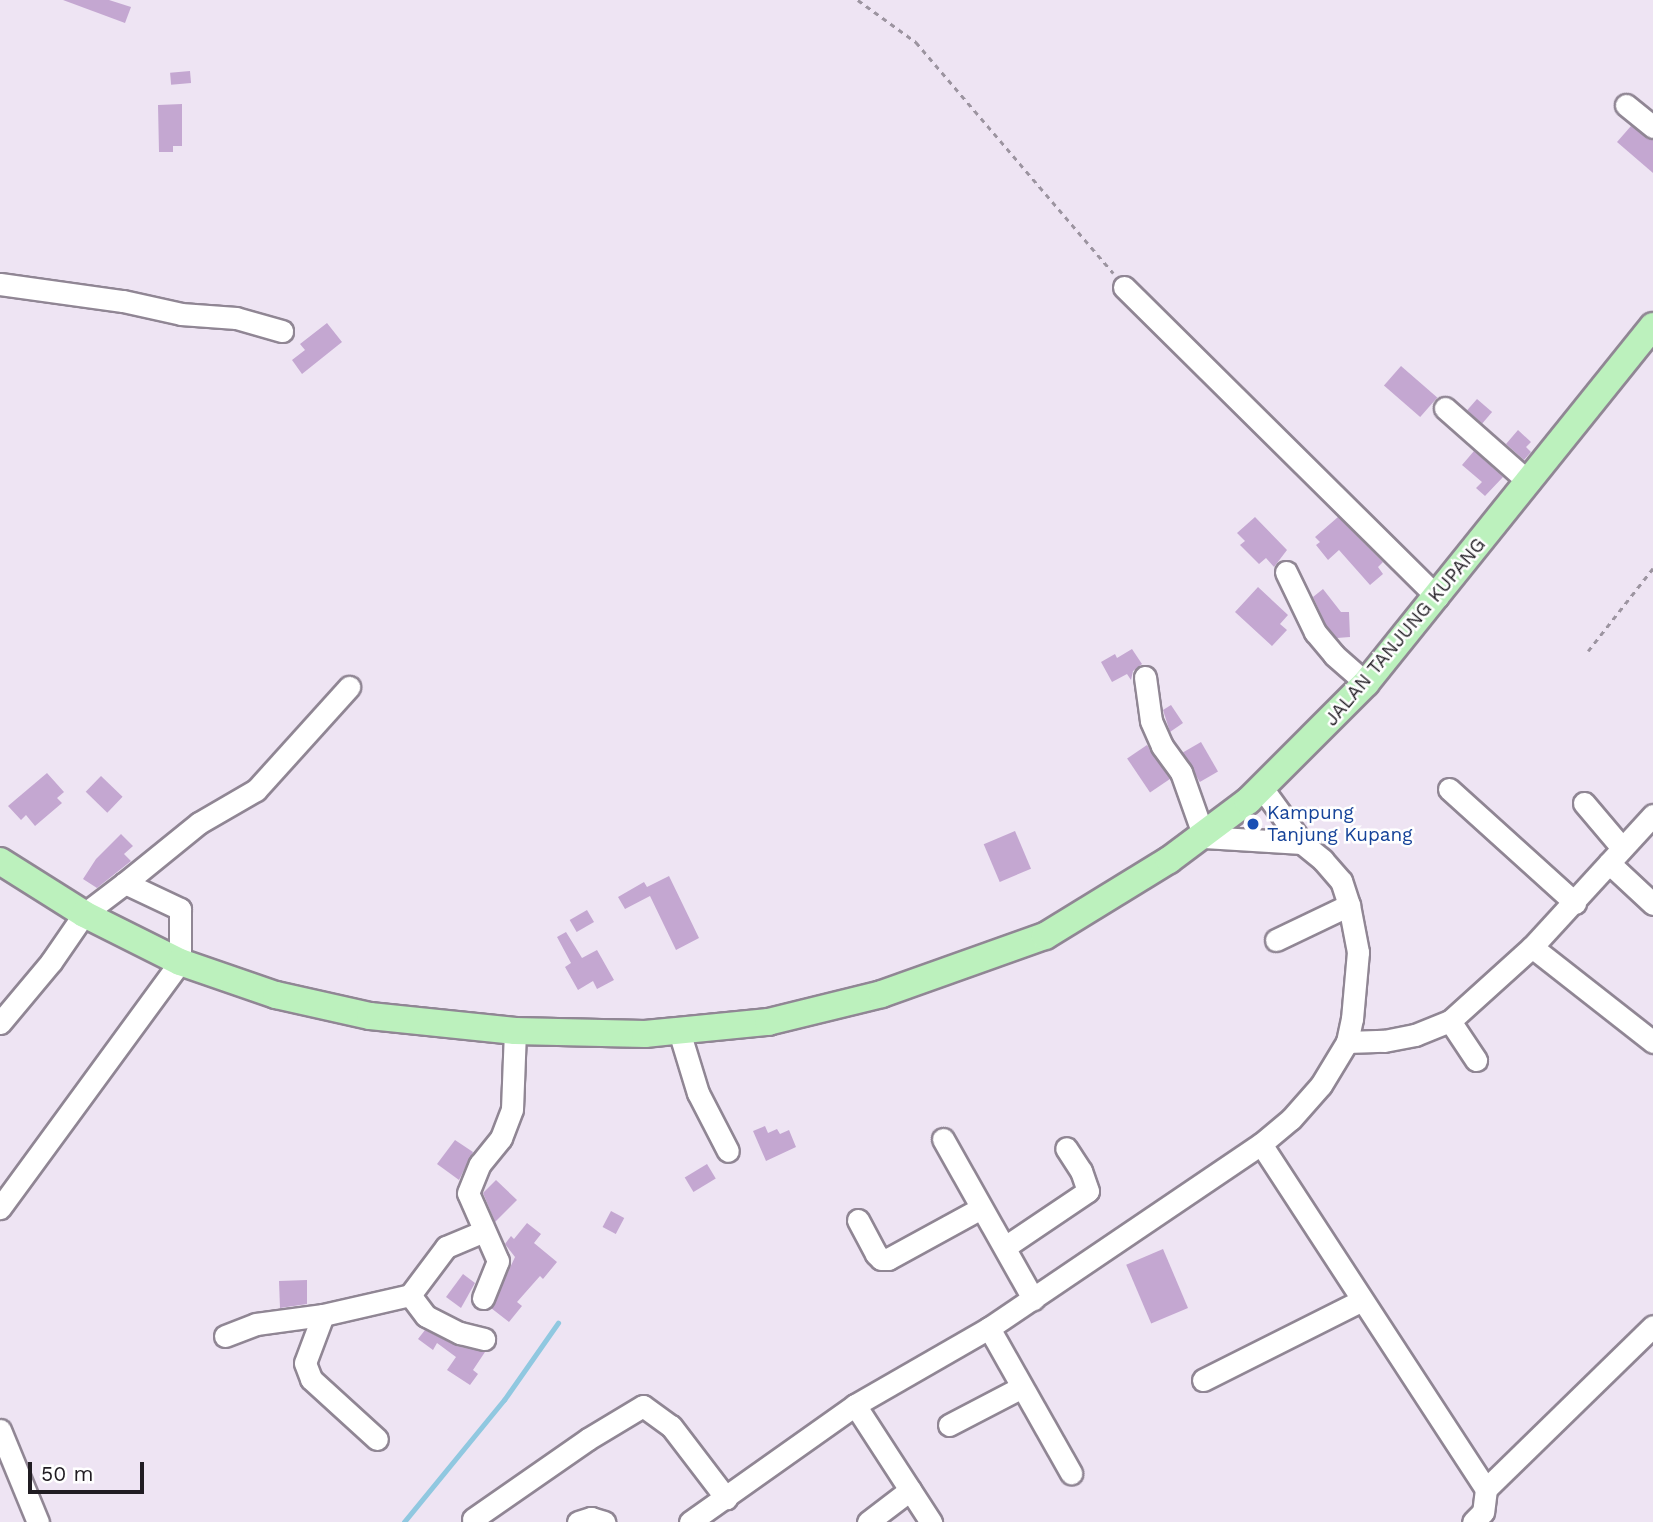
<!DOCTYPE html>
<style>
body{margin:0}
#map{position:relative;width:1653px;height:1522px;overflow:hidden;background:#eee4f3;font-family:"Work Sans",sans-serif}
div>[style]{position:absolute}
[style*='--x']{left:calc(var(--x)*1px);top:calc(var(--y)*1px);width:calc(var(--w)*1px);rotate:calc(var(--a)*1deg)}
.stream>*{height:4.5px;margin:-2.25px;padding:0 2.25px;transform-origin:2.25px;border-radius:2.25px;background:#90c8e0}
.building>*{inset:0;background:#c4a7d1;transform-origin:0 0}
.path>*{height:2.5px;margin-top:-1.25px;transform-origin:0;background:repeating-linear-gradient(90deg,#9c94a0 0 5px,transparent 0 10px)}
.roads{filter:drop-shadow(2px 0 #908694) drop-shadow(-2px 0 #908694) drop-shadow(0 2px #908694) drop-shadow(0 -2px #908694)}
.minor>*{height:21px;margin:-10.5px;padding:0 10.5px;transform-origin:10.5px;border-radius:10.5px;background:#fff}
.major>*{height:26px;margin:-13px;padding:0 13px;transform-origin:13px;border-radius:13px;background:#bcf1bd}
.dots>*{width:19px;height:19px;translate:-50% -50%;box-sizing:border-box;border:4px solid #fff;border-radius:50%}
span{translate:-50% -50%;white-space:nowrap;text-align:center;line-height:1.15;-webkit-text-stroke:5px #fff;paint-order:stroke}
.street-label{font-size:19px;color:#201c22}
.transit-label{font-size:19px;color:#164399}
.left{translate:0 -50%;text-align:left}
.scale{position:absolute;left:28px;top:1462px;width:116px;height:32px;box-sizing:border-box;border:4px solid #201c22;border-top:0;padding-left:9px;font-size:21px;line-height:24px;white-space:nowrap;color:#201c22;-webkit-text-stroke:5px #fff;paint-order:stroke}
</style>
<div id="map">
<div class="stream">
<i style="--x:404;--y:1522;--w:158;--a:-50.7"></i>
<i style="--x:504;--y:1400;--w:94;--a:-55"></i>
</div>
<div class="building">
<i style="clip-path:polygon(63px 0,109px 0,131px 7px,125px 23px)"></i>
<i style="left:190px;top:71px;width:12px;height:20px;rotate:85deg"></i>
<i style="clip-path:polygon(182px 104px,182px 146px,173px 146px,173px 152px,159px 152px,158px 105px)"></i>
<i style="clip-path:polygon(1631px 126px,1653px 140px,1653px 173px,1617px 142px)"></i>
<i style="clip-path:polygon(327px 323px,342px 342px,302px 374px,292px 360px,305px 350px,300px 344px)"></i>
<i style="left:1401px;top:366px;width:48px;height:26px;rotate:41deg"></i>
<i style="left:1477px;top:399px;width:20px;height:15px;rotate:41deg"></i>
<i style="clip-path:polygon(1518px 430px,1531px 442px,1526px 447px,1531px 452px,1524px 460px,1506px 444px)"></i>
<i style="clip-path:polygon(1474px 451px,1503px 477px,1485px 496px,1476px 488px,1482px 482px,1462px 465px)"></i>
<i style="clip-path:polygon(1255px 517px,1287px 550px,1274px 567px,1266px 558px,1259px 564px,1240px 545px,1245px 541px,1237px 533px)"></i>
<i style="clip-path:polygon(1338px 517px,1383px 562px,1378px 567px,1383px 574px,1370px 585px,1339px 550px,1328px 560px,1316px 545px,1320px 542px,1315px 537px)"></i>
<i style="clip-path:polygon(1258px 587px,1288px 615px,1280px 624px,1287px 630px,1272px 646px,1235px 612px)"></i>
<i style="clip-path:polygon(1323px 589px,1341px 612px,1349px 612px,1350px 637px,1337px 638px,1326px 625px,1313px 597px)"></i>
<i style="clip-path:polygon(1132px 649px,1142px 664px,1133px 671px,1131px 680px,1127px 674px,1112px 682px,1101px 662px,1115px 654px,1117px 658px)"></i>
<i style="clip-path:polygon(1171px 705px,1183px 723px,1170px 732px,1163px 710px)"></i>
<i style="left:1201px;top:742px;width:34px;height:21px;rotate:60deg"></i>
<i style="left:1147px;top:745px;width:41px;height:24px;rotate:56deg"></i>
<i style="clip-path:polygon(47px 773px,64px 792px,57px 798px,62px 803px,35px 826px,26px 815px,21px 820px,8px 806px)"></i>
<i style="left:101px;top:776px;width:30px;height:22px;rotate:44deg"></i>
<i style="left:1015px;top:831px;width:41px;height:34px;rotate:67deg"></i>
<i style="clip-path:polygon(121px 834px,133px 846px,124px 854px,131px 861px,97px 888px,83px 879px,96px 859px)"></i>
<i style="clip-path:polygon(669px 876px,699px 938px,676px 950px,650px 896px,625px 909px,618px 897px,644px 882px,647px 887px)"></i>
<i style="left:587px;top:910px;width:14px;height:20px;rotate:60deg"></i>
<i style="clip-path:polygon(566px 932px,582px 958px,597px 950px,614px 980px,597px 989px,593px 981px,578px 990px,565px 967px,571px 963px,557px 937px)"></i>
<i style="clip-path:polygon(765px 1126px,768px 1133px,777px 1129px,780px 1134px,789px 1130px,796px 1147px,766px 1161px,753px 1131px)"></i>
<i style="clip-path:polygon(455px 1140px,473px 1152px,459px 1180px,437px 1164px)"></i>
<i style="left:707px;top:1164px;width:17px;height:26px;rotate:59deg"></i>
<i style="clip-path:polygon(496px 1180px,517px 1200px,495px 1222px,483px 1193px)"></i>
<i style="left:611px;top:1211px;width:15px;height:18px;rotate:28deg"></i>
<i style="clip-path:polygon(527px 1223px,541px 1234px,534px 1243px,557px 1262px,543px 1279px,540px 1276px,517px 1302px,522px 1306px,509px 1322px,491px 1308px,515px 1257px,505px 1244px,511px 1236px,514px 1239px)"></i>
<i style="left:1163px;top:1249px;width:64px;height:40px;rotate:67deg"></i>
<i style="clip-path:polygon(463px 1274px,475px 1283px,461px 1308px,446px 1297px)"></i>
<i style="clip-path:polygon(307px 1280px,307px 1304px,280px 1308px,279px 1281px)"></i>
<i style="clip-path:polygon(425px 1330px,457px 1346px,485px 1352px,473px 1370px,478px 1374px,470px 1385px,447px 1370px,456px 1357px,437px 1343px,433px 1350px,418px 1339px)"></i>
</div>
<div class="path">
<i style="--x:858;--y:0;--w:72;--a:35.9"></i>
<i style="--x:916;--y:42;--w:304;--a:49.5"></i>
<i style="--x:1588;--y:651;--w:105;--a:-51.9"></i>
</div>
<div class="roads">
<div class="minor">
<i style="--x:1626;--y:105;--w:35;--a:39"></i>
<i style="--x:0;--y:284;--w:124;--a:7.9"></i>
<i style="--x:123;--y:301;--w:59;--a:12.6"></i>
<i style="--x:181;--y:314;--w:55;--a:4.2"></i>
<i style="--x:236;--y:318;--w:48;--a:15.8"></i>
<i style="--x:1124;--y:287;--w:441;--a:44.7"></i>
<i style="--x:1445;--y:408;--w:112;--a:41.4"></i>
<i style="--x:1286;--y:572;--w:67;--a:64.2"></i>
<i style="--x:1315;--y:632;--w:30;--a:50"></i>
<i style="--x:1334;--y:655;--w:43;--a:41.2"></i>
<i style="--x:1145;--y:677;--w:44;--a:82.2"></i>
<i style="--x:1151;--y:721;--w:27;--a:66"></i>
<i style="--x:1162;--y:746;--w:32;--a:54"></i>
<i style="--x:1181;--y:772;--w:69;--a:70.5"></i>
<i style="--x:1204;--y:837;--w:98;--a:3.5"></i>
<i style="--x:1449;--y:789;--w:170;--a:42.1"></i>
<i style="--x:1584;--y:803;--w:59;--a:49.8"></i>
<i style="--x:1609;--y:863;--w:60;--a:43"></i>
<i style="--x:125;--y:883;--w:95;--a:-39"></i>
<i style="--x:199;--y:823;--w:66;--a:-30.1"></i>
<i style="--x:256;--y:790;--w:139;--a:-47.9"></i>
<i style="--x:1276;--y:940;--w:81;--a:-25.6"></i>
<i style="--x:1532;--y:947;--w:154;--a:38.1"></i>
<i style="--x:1450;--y:1021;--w:47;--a:56.3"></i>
<i style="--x:0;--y:1023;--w:80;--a:-50.1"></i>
<i style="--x:51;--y:962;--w:58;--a:-55.5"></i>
<i style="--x:84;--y:914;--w:51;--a:-37.1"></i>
<i style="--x:125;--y:883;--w:61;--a:25.3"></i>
<i style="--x:180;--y:909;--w:53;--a:90"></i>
<i style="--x:180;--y:962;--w:305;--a:126.2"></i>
<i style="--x:679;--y:1031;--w:65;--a:73"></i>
<i style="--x:698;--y:1093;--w:65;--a:62.7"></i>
<i style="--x:1347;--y:1042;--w:37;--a:-2"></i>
<i style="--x:1384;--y:1041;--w:32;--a:-11"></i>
<i style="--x:1415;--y:1035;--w:38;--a:-22"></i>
<i style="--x:1450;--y:1021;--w:110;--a:-42.1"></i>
<i style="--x:1532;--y:947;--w:179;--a:-47.5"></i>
<i style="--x:943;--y:1139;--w:184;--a:60.6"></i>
<i style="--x:1261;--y:1144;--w:412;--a:56.9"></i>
<i style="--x:1486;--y:1489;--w:23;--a:97"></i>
<i style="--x:1483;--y:1512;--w:14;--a:135"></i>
<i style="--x:858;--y:1220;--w:38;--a:62"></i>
<i style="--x:876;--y:1254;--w:7;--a:45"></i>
<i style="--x:881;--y:1259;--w:7;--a:0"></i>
<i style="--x:888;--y:1259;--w:106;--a:-28.7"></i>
<i style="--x:1005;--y:1247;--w:100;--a:-34"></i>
<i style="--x:1088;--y:1191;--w:21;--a:-109"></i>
<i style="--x:1081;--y:1171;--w:27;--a:-123"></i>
<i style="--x:410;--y:1295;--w:26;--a:53"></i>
<i style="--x:426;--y:1316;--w:38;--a:27"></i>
<i style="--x:460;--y:1333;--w:25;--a:14"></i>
<i style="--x:483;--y:1298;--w:40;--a:-68"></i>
<i style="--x:498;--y:1261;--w:74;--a:-113.8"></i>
<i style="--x:468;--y:1193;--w:31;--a:-68"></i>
<i style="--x:480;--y:1164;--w:33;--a:-51"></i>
<i style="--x:501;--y:1138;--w:31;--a:-69"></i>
<i style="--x:512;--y:1109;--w:78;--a:-87.8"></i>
<i style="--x:323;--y:1315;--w:51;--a:110.6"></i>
<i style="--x:305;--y:1363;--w:17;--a:69"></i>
<i style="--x:311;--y:1379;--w:89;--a:42.3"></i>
<i style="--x:989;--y:1328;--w:167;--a:60.5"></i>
<i style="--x:225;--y:1336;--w:33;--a:-21"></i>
<i style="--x:256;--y:1324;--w:68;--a:-7.7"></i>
<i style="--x:323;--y:1315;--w:89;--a:-12.9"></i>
<i style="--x:410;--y:1295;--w:60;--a:-53.1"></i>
<i style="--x:446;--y:1247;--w:41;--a:-22.8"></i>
<i style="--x:1203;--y:1380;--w:178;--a:-26.7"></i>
<i style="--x:855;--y:1405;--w:140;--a:57"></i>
<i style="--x:949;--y:1425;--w:82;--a:-27.5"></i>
<i style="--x:0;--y:1430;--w:100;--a:67.6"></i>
<i style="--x:1486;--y:1489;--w:233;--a:-44.3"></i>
<i style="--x:473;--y:1519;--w:140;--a:-34.8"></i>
<i style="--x:588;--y:1439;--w:64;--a:-31"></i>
<i style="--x:643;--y:1406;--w:34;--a:36"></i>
<i style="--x:671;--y:1426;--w:91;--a:52.6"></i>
<i style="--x:578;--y:1522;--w:14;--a:-17"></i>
<i style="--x:591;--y:1518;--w:14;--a:17"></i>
<i style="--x:690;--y:1522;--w:202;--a:-35.3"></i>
<i style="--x:855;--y:1405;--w:155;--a:-29.9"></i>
<i style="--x:989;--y:1328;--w:328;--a:-34.1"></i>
<i style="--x:1261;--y:1144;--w:39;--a:-40"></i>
<i style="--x:1291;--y:1119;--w:45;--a:-48.6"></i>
<i style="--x:1321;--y:1085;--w:50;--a:-58.8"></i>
<i style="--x:1347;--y:1042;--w:24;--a:-78"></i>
<i style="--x:1352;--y:1019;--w:67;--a:-84.9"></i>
<i style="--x:1358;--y:952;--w:48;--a:-100.8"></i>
<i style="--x:1349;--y:905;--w:25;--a:-108"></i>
<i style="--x:1341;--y:881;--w:28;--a:-131"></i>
<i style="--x:1323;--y:860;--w:27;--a:-141"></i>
<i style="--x:1302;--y:843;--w:68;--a:-126"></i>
<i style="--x:868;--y:1522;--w:53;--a:-37.3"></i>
</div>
<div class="major">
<i style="--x:0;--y:861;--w:99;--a:32.2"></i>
<i style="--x:84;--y:914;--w:107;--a:26.6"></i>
<i style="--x:180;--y:962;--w:102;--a:19"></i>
<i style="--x:276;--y:995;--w:96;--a:12.6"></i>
<i style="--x:370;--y:1016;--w:146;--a:5.9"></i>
<i style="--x:515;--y:1031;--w:130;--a:1.3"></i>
<i style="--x:645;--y:1034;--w:124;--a:-5.6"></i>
<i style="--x:768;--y:1022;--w:117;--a:-13.8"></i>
<i style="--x:882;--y:994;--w:173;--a:-19.6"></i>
<i style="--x:1045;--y:936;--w:145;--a:-31.5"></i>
<i style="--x:1169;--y:860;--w:99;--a:-36.8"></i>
<i style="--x:1248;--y:801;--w:167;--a:-45"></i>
<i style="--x:1366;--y:683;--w:458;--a:-51.2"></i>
</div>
</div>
<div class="dots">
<i style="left:1253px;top:824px;background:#1a4fb4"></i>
</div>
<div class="street-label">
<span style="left:1405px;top:632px;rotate:-50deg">JALAN TANJUNG KUPANG</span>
</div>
<div class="transit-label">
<span class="left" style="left:1267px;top:824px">Kampung<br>Tanjung Kupang</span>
</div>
<div class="scale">50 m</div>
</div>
